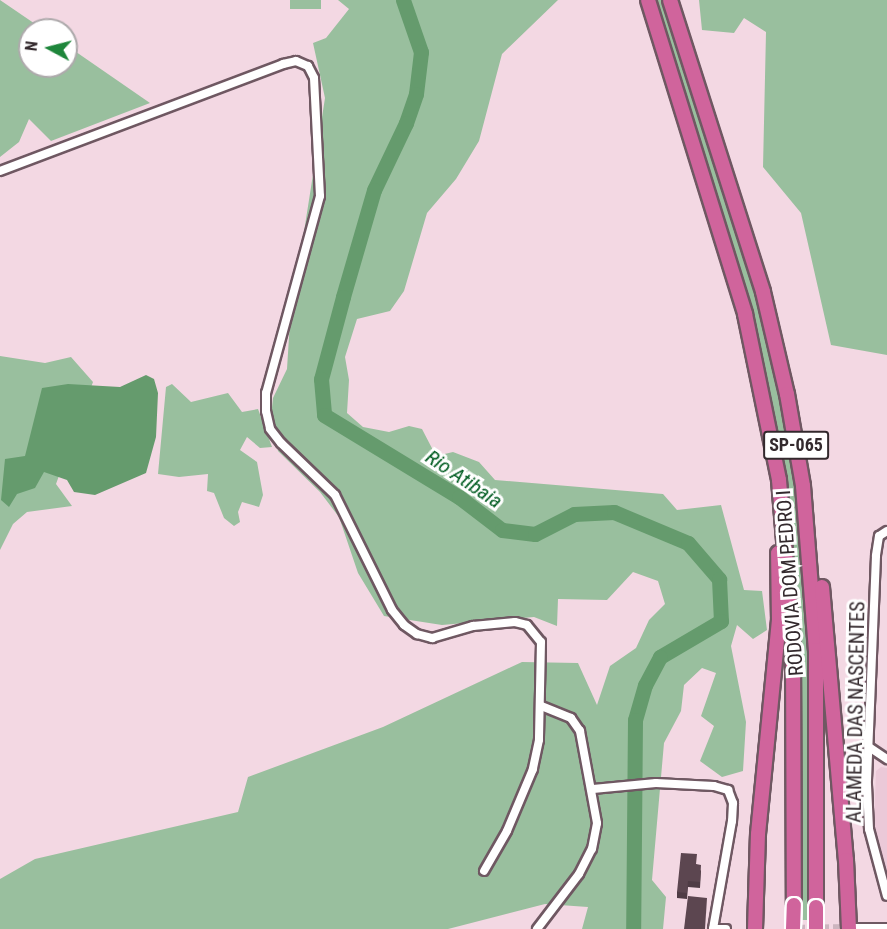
<!DOCTYPE html>
<style>
body{margin:0}
#map{position:relative;width:887px;height:929px;overflow:hidden;background:#f3d8e3;font-family:"Roboto Condensed",sans-serif}
div>[style]{position:absolute}
[style*='--x']{left:calc(var(--x)*1px);top:calc(var(--y)*1px);width:calc(var(--w)*1px);rotate:calc(var(--a)*1deg)}
.built>*{inset:0;background:#ebc9d8}
.green>*{inset:0;background:#99bf9e;transform-origin:0 0}
.water>*{inset:0;background:#659b6d}
.river>*{height:15px;margin:-7.5px;padding:0 7.5px;transform-origin:7.5px;border-radius:7.5px;background:#659b6d}
.street-tunnel>*{height:8px;margin-top:-4px;transform-origin:0;background:repeating-linear-gradient(90deg,#cdb5bf 0 8px,transparent 0 12px)}
.roads{filter:drop-shadow(2px 0 #6f5862) drop-shadow(-2px 0 #6f5862) drop-shadow(0 2px #6f5862) drop-shadow(0 -2px #6f5862)}
.street>*{height:8px;margin:-4px;padding:0 4px;transform-origin:4px;border-radius:4px;background:#fff}
.highway>*{height:14px;margin:-7px;padding:0 7px;transform-origin:7px;border-radius:7px;background:#d0649c}
.bridges{filter:drop-shadow(2px 0 #fff) drop-shadow(-2px 0 #fff) drop-shadow(0 2px #fff) drop-shadow(0 -2px #fff)}
.highway-bridge>*{height:14px;margin:-7px;padding:0 7px;transform-origin:7px;border-radius:7px;background:#d0649c}
.wall>*{inset:0;background:#4f3c45}
.building>*{inset:0;background:#5c4650}
span{translate:-50% -50%;white-space:nowrap;text-align:center;line-height:1.15;-webkit-text-stroke:6px #fff;paint-order:stroke}
.shield-label span{padding:2px 4px;background:#fff;border:2px solid;border-radius:4px;-webkit-text-stroke-width:0}
.shield-label{font-size:18px;color:#33292d;font-weight:700}
.street-label{font-size:20px;color:#33292d}
.water-label{font-size:21px;color:#005c21;font-style:italic}
.north{position:absolute;left:18px;top:18px;width:60px;height:60px;box-sizing:border-box;background:#fff;border:2px solid #ada9ab;border-radius:50%;rotate:277deg;font-size:16px;font-weight:700;line-height:24px;text-align:center;color:#33292d}
.north::after{content:'';display:block;margin:auto;width:21px;height:27px;background:#1e863b;clip-path:polygon(50% 0,100% 100%,50% 72%,0 100%)}
</style>
<div id="map">
<div class="built">
<i style="clip-path:polygon(881px 767px,887px 768px,887px 873px,874px 827px,876px 771px)"></i>
</div>
<div class="green">
<i style="clip-path:polygon(0 0,44px 30px,30px 30px,30px 66px,66px 66px,66px 45px,150px 103px,51px 141px,29px 119px,19px 142px,0 157px)"></i>
<i style="left:290px;top:0;width:31px;height:9px"></i>
<i style="clip-path:polygon(338px 0,558px 0,502px 54px,479px 141px,456px 179px,427px 213px,404px 291px,390px 311px,357px 319px,345px 357px,349px 380px,347px 413px,363px 427px,389px 432px,409px 426px,422px 429px,436px 456px,453px 452px,479px 462px,495px 480px,663px 494px,677px 510px,721px 505px,744px 590px,762px 591px,767px 630px,753px 639px,737px 625px,731px 646px,746px 722px,743px 771px,722px 777px,700px 761px,714px 726px,701px 716px,716px 673px,702px 668px,684px 685px,681px 711px,664px 743px,652px 880px,666px 897px,663px 929px,582px 929px,588px 907px,545px 904px,448px 929px,0 929px,0 879px,35px 859px,238px 812px,248px 777px,383px 727px,522px 662px,578px 663px,597px 705px,610px 666px,636px 648px,649px 620px,665px 604px,658px 581px,633px 572px,607px 600px,558px 599px,557px 626px,534px 617px,442px 625px,384px 616px,358px 573px,339px 517px,320px 492px,278px 451px,271px 417px,273px 398px,287px 369px,290px 321px,325px 98px,313px 43px,326px 38px,349px 9px)"></i>
<i style="clip-path:polygon(653px 0,667px 0,771px 340px,798px 488px,811px 636px,810px 920px,801px 920px,797px 587px,780px 447px,748px 299px)"></i>
<i style="clip-path:polygon(699px 0,887px 0,887px 355px,831px 345px,801px 213px,763px 167px,766px 32px,744px 18px,734px 33px,702px 30px)"></i>
<i style="clip-path:polygon(0 356px,45px 363px,71px 357px,93px 382px,56px 484px,72px 506px,27px 512px,13px 524px,0 550px)"></i>
<i style="clip-path:polygon(172px 384px,191px 402px,228px 393px,242px 412px,258px 409px,272px 447px,260px 448px,247px 437px,240px 450px,257px 462px,263px 495px,259px 507px,242px 502px,238px 512px,240px 522px,234px 526px,224px 518px,214px 493px,207px 491px,208px 474px,179px 477px,158px 474px,166px 387px)"></i>
</div>
<div class="water">
<i style="clip-path:polygon(146px 375px,154px 379px,158px 393px,156px 437px,146px 473px,95px 495px,74px 492px,67px 480px,44px 472px,35px 488px,17px 494px,9px 507px,1px 500px,5px 459px,25px 456px,42px 388px,68px 384px,120px 387px)"></i>
</div>
<div class="river">
<i style="--x:403;--y:0;--w:55;--a:70.9"></i>
<i style="--x:421;--y:52;--w:42;--a:96.8"></i>
<i style="--x:416;--y:94;--w:31;--a:109"></i>
<i style="--x:406;--y:123;--w:74;--a:115.5"></i>
<i style="--x:374;--y:190;--w:111;--a:106.2"></i>
<i style="--x:343;--y:297;--w:85;--a:105"></i>
<i style="--x:321;--y:379;--w:36;--a:85"></i>
<i style="--x:324;--y:415;--w:158;--a:31.3"></i>
<i style="--x:459;--y:497;--w:54;--a:37.5"></i>
<i style="--x:502;--y:530;--w:33;--a:7"></i>
<i style="--x:535;--y:534;--w:44;--a:-27.1"></i>
<i style="--x:574;--y:514;--w:40;--a:-2.9"></i>
<i style="--x:614;--y:512;--w:80;--a:22.7"></i>
<i style="--x:688;--y:543;--w:48;--a:49.3"></i>
<i style="--x:719;--y:579;--w:42;--a:87.3"></i>
<i style="--x:721;--y:621;--w:71;--a:149.5"></i>
<i style="--x:660;--y:657;--w:32;--a:118"></i>
<i style="--x:645;--y:685;--w:36;--a:106"></i>
<i style="--x:635;--y:720;--w:209;--a:90.5"></i>
</div>
<div class="street-tunnel">
<i style="--x:785;--y:929;--w:64;--a:-0.9"></i>
</div>
<div class="roads">
<div class="street">
<i style="--x:0;--y:171;--w:303;--a:-20.7"></i>
<i style="--x:283;--y:64;--w:13;--a:-13"></i>
<i style="--x:296;--y:61;--w:13;--a:23"></i>
<i style="--x:308;--y:66;--w:13;--a:63"></i>
<i style="--x:314;--y:78;--w:118;--a:87.1"></i>
<i style="--x:320;--y:196;--w:204;--a:105.3"></i>
<i style="--x:266;--y:393;--w:18;--a:90"></i>
<i style="--x:266;--y:411;--w:18;--a:77"></i>
<i style="--x:270;--y:429;--w:18;--a:52"></i>
<i style="--x:281;--y:443;--w:75;--a:43.9"></i>
<i style="--x:335;--y:495;--w:128;--a:63.6"></i>
<i style="--x:392;--y:610;--w:19;--a:51"></i>
<i style="--x:404;--y:625;--w:16;--a:35"></i>
<i style="--x:417;--y:634;--w:16;--a:15"></i>
<i style="--x:432;--y:638;--w:43;--a:-16.3"></i>
<i style="--x:473;--y:626;--w:42;--a:-5.4"></i>
<i style="--x:515;--y:622;--w:12;--a:14"></i>
<i style="--x:527;--y:625;--w:22;--a:51"></i>
<i style="--x:541;--y:642;--w:98;--a:91.2"></i>
<i style="--x:539;--y:740;--w:30;--a:102"></i>
<i style="--x:533;--y:769;--w:67;--a:112.8"></i>
<i style="--x:507;--y:831;--w:46;--a:119.9"></i>
<i style="--x:887;--y:531;--w:9;--a:148"></i>
<i style="--x:879;--y:536;--w:20;--a:99"></i>
<i style="--x:876;--y:556;--w:229;--a:92.3"></i>
<i style="--x:867;--y:785;--w:44;--a:87.4"></i>
<i style="--x:869;--y:829;--w:69;--a:75"></i>
<i style="--x:869;--y:747;--w:22;--a:34"></i>
<i style="--x:593;--y:789;--w:63;--a:-5.4"></i>
<i style="--x:656;--y:783;--w:58;--a:3"></i>
<i style="--x:714;--y:786;--w:15;--a:16"></i>
<i style="--x:728;--y:790;--w:14;--a:69"></i>
<i style="--x:733;--y:803;--w:18;--a:93"></i>
<i style="--x:732;--y:821;--w:110;--a:100"></i>
<i style="--x:849;--y:928;--w:38;--a:0"></i>
<i style="--x:537;--y:929;--w:69;--a:-52.6"></i>
<i style="--x:579;--y:874;--w:28;--a:-63"></i>
<i style="--x:592;--y:849;--w:26;--a:-79"></i>
<i style="--x:597;--y:823;--w:94;--a:-100.5"></i>
<i style="--x:580;--y:731;--w:16;--a:-125"></i>
<i style="--x:571;--y:718;--w:32;--a:-158"></i>
<i style="--x:713;--y:929;--w:13;--a:0"></i>
</div>
<div class="highway">
<i style="--x:648;--y:0;--w:329;--a:72.8"></i>
<i style="--x:745;--y:314;--w:169;--a:78.4"></i>
<i style="--x:779;--y:480;--w:171;--a:85.3"></i>
<i style="--x:793;--y:650;--w:255;--a:89.8"></i>
<i style="--x:670;--y:0;--w:306;--a:72.3"></i>
<i style="--x:763;--y:292;--w:105;--a:76.8"></i>
<i style="--x:787;--y:394;--w:93;--a:80.1"></i>
<i style="--x:803;--y:486;--w:165;--a:85.5"></i>
<i style="--x:816;--y:650;--w:257;--a:90"></i>
<i style="--x:822;--y:587;--w:274;--a:85"></i>
<i style="--x:846;--y:860;--w:69;--a:87.5"></i>
<i style="--x:755;--y:929;--w:95;--a:-88.2"></i>
<i style="--x:758;--y:834;--w:214;--a:-84.4"></i>
<i style="--x:779;--y:621;--w:68;--a:-90.8"></i>
</div>
</div>
<div class="bridges">
<div class="highway-bridge">
<i style="--x:793;--y:929;--w:24;--a:-88"></i>
<i style="--x:816;--y:929;--w:22;--a:-90"></i>
</div>
</div>
<div class="wall">
<i style="clip-path:polygon(696px 864px,701px 871px,700px 888px,688px 887px,687px 899px,677px 898px,677px 892px)"></i>
</div>
<div class="building">
<i style="clip-path:polygon(681px 853px,697px 854px,696px 864px,701px 865px,700px 882px,688px 881px,687px 893px,677px 892px)"></i>
<i style="clip-path:polygon(688px 896px,707px 898px,705px 929px,684px 929px)"></i>
</div>
<div class="shield-label">
<span style="left:796px;top:445px">SP-065</span>
</div>
<div class="street-label">
<span style="left:790px;top:583px;rotate:-94deg">RODOVIA DOM PEDRO I</span>
<span style="left:856px;top:712px;rotate:-89deg">ALAMEDA DAS NASCENTES</span>
</div>
<div class="water-label">
<span style="left:464px;top:479px;rotate:34deg">Rio Atibaia</span>
</div>
<div class="north">N</div>
</div>
